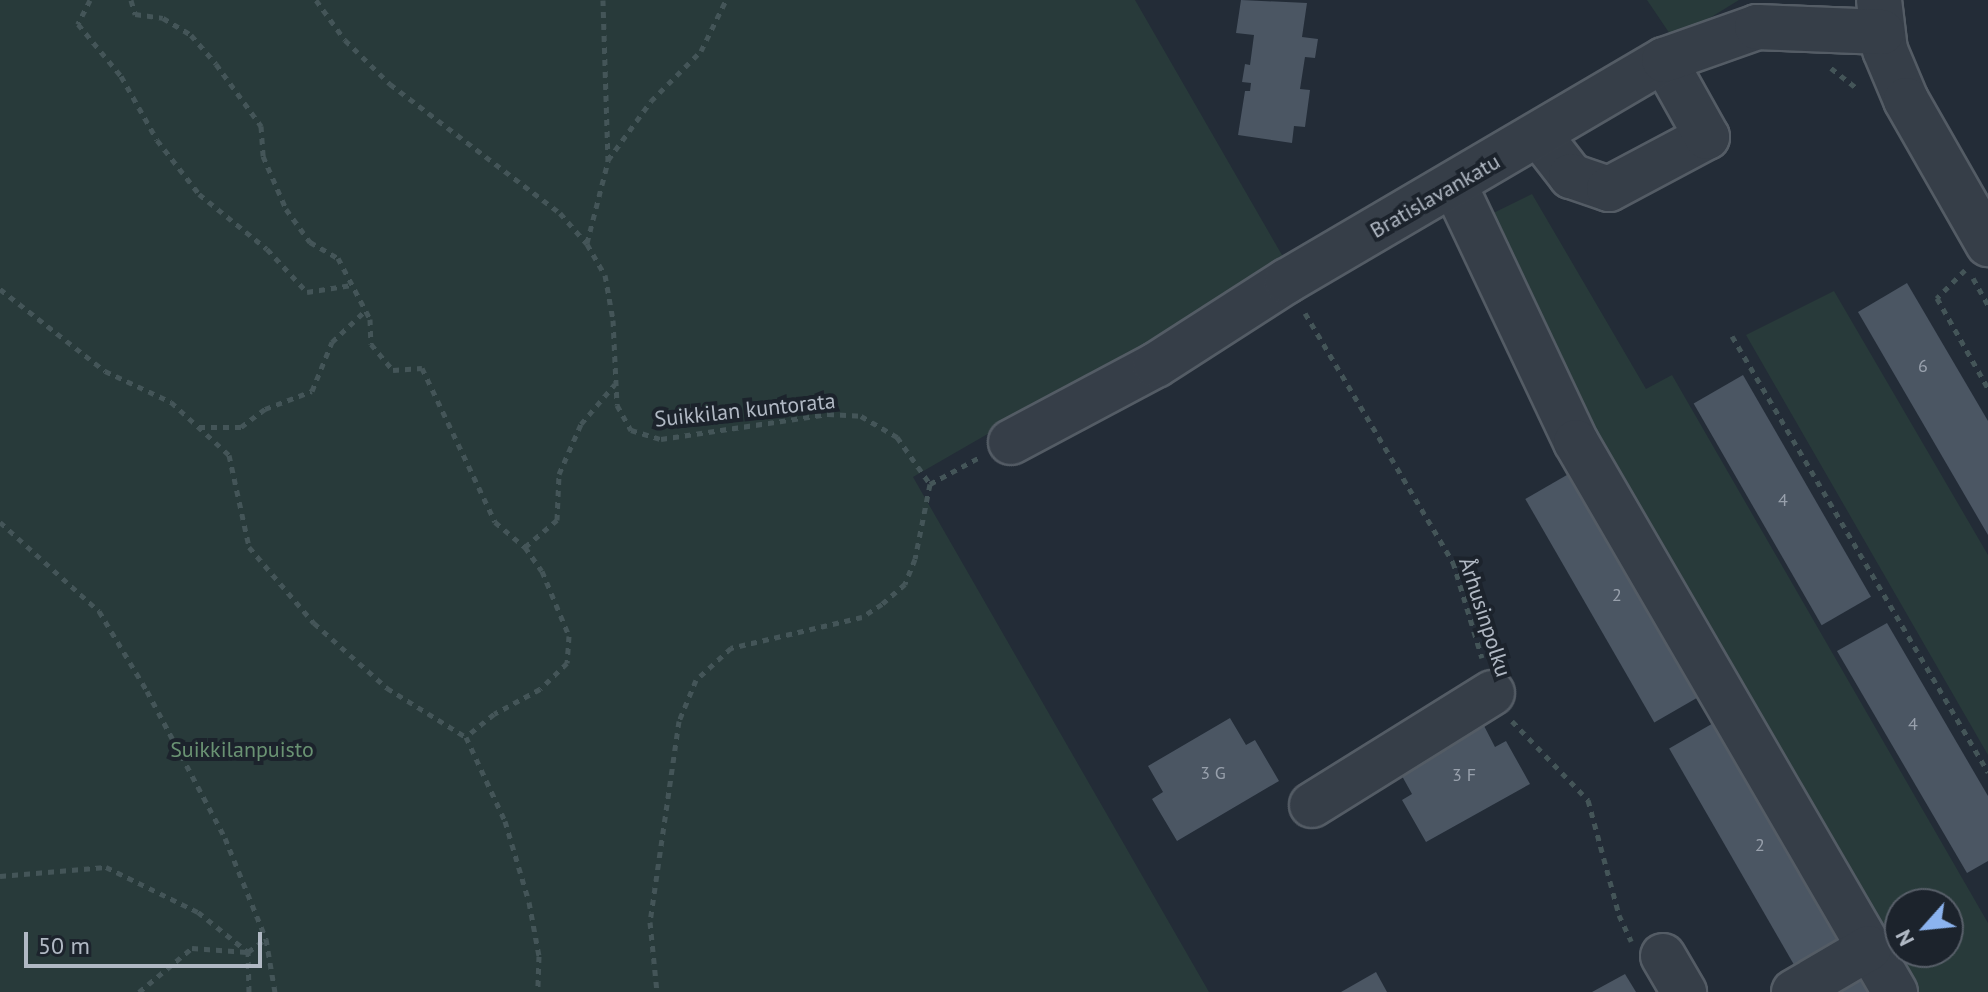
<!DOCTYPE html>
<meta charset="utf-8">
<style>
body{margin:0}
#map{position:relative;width:1988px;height:992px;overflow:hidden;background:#232c37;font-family:"PT Sans",sans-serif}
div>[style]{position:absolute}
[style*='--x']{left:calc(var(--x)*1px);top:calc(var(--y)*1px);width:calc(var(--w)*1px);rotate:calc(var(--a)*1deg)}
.green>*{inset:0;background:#283a3a}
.building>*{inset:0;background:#4b5663;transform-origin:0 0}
.path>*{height:5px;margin-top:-2.5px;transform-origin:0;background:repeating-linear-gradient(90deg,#445558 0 6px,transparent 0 12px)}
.roads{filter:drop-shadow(2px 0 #545c65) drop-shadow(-2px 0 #545c65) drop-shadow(0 2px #545c65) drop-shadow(0 -2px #545c65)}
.minor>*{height:44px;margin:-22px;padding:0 22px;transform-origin:22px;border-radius:22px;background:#363e48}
span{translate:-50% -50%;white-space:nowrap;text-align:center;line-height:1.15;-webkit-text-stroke:8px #1c232c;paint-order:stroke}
.number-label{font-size:18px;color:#98a0ac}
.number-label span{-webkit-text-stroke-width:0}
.street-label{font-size:22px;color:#b1b9c4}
.park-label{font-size:22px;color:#6a9373}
.north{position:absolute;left:1884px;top:888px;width:80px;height:80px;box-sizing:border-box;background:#1c232c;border:2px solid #585f69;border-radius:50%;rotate:243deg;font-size:22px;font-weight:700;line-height:32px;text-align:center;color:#b1b9c4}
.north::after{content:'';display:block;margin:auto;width:28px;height:36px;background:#8bb3ef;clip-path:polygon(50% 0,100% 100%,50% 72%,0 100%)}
.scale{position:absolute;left:24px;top:932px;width:238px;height:36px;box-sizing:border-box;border:4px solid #b1b9c4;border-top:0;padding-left:10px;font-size:24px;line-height:28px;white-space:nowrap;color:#b1b9c4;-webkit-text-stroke:6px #1c232c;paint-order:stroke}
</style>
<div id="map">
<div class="green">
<i style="clip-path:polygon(0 0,1135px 0,1286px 262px,913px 477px,1209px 992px,0 992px)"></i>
<i style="clip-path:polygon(1647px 0,1739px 0,1674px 40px)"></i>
<i style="clip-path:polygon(evenodd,1532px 194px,1646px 389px,1672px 375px,1988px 923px,1988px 992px,1904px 992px,1573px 420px,1481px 219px,1532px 194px,1900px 904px,1948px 904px,1948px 952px,1900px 952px,1900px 904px)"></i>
<i style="clip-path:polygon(1834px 291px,1988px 555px,1988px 755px,1746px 335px)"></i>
</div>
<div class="building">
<i style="clip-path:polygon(1241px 0,1307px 3px,1302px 37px,1318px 39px,1315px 58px,1305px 57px,1300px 89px,1310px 90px,1305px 127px,1294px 126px,1292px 143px,1238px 135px,1245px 91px,1250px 91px,1251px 83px,1242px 82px,1245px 64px,1250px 65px,1254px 35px,1236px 33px)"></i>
<i style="clip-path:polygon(1907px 283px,1988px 421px,1988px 535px,1858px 312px)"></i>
<i style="left:1743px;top:375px;width:256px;height:57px;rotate:60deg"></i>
<i style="left:1579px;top:468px;width:258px;height:62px;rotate:60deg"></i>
<i style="clip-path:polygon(1887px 623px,1988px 796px,1988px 861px,1967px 873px,1837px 651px)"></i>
<i style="clip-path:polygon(1230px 718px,1246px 745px,1255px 740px,1279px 781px,1177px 841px,1152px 799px,1163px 792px,1148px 766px)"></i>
<i style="left:1722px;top:718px;width:258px;height:61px;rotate:60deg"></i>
<i style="clip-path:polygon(1481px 720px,1495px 747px,1506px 741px,1530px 784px,1426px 842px,1402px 800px,1412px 794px,1397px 767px)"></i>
<i style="clip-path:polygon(1864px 966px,1879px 992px,1818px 992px)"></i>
<i style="clip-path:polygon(1376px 972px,1387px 992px,1341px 992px)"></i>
<i style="clip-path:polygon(1625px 974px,1636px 992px,1592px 992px)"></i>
</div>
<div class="path">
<i style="--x:90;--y:0;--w:27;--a:117"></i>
<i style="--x:78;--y:24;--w:67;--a:50.4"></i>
<i style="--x:121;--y:76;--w:73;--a:60.6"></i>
<i style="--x:157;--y:140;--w:68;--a:52.1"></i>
<i style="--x:199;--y:194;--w:87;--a:39"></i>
<i style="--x:267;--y:249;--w:59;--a:47.1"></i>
<i style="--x:307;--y:292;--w:45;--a:-9"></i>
<i style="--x:131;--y:0;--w:15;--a:74"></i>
<i style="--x:135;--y:14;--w:28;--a:8"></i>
<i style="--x:163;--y:18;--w:33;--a:31"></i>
<i style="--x:191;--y:35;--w:38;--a:49"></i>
<i style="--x:216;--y:64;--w:77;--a:54"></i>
<i style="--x:261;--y:126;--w:30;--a:86"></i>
<i style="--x:263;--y:156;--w:58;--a:66.5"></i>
<i style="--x:286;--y:209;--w:41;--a:54"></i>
<i style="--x:310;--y:242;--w:32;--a:30"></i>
<i style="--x:338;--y:258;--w:69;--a:62.3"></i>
<i style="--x:370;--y:319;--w:25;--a:88"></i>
<i style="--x:371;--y:344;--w:34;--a:50"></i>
<i style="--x:393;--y:370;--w:29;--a:-4"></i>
<i style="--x:422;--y:368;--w:170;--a:64.6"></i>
<i style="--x:495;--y:522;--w:39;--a:40"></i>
<i style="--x:525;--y:547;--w:29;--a:55"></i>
<i style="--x:542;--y:571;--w:70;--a:67.4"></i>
<i style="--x:569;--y:636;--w:27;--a:94"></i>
<i style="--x:567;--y:663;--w:37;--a:136"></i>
<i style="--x:540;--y:689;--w:52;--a:151.5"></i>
<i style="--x:494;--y:714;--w:36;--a:141"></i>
<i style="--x:316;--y:0;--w:49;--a:54.1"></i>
<i style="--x:345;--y:40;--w:63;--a:44.4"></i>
<i style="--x:390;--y:84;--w:213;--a:37.2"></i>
<i style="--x:560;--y:213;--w:41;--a:48.9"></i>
<i style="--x:587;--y:244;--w:36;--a:60"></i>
<i style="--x:605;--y:275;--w:46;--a:79.9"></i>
<i style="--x:613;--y:320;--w:85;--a:87.3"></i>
<i style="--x:617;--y:405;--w:29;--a:61"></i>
<i style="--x:631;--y:430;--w:31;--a:17"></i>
<i style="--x:661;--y:439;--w:169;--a:-8.5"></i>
<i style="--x:828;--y:414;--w:33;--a:3"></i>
<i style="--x:861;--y:416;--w:42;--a:30.3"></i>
<i style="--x:897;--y:437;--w:57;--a:54.9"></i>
<i style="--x:930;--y:484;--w:76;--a:101.3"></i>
<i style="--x:915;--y:559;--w:27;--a:112"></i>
<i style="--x:905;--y:584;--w:30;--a:139"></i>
<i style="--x:882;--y:604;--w:24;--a:147"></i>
<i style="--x:862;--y:617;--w:135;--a:166.7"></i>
<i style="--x:731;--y:648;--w:47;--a:137.6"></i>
<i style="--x:696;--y:680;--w:44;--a:112.5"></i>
<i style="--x:679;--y:721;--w:203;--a:98.2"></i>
<i style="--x:650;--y:922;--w:70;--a:84.3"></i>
<i style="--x:1831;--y:68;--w:34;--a:38"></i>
<i style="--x:608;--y:160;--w:73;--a:-53.9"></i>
<i style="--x:651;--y:101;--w:71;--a:-45"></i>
<i style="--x:701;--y:51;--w:57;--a:-63.9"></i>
<i style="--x:587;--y:243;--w:85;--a:-75.6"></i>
<i style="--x:608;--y:161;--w:161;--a:-91.8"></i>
<i style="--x:1965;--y:270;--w:40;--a:135"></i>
<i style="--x:1937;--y:298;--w:103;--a:60.5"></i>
<i style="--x:1973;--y:278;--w:31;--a:61"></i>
<i style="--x:0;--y:289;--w:133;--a:38"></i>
<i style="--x:105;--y:371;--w:73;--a:25.2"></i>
<i style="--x:171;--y:402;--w:79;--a:42.4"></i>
<i style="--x:229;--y:455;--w:94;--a:77.7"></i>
<i style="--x:249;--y:547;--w:100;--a:49.5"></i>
<i style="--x:314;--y:623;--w:98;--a:41.7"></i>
<i style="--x:387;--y:688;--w:93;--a:31.8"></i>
<i style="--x:466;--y:737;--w:93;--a:65.1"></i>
<i style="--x:505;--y:821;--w:84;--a:73.5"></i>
<i style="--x:529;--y:902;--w:55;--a:79.5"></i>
<i style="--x:539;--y:956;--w:36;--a:92"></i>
<i style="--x:1305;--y:313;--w:290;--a:59.3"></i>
<i style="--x:1453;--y:562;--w:100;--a:73.2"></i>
<i style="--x:1732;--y:336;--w:506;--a:59.58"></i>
<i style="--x:199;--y:427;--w:42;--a:0"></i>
<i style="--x:241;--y:427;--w:30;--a:-37"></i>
<i style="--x:265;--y:409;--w:50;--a:-21"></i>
<i style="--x:312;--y:391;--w:53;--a:-67.8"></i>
<i style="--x:332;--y:342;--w:45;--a:-43.2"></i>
<i style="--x:930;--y:484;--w:55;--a:-28.4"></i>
<i style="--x:0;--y:522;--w:133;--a:42"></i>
<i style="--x:99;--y:611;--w:93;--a:59"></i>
<i style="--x:147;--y:691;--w:166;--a:62"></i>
<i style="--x:225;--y:838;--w:109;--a:67.9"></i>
<i style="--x:266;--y:939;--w:54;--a:80.4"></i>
<i style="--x:525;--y:547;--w:42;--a:-40.2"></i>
<i style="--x:557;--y:520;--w:46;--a:-87.5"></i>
<i style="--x:559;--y:474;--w:55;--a:-66.3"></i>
<i style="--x:581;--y:424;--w:52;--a:-49.6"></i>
<i style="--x:1512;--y:721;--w:110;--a:46.1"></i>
<i style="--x:1588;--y:800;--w:119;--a:74.9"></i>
<i style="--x:1619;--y:915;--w:29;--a:65"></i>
<i style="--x:0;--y:876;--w:106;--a:-4.9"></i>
<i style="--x:106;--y:867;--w:102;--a:26.1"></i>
<i style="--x:198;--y:912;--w:64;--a:38.7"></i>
<i style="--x:139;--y:992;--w:69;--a:-39.7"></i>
<i style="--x:192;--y:948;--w:55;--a:4.2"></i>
<i style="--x:249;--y:992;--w:40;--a:-91.4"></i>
<i style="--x:248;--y:952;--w:22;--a:-36"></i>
</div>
<div class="roads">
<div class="minor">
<i style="--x:1879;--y:0;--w:50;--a:83.2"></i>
<i style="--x:1885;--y:50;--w:54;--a:67.2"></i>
<i style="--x:1906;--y:100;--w:166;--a:60.3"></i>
<i style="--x:1540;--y:136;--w:51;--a:52.2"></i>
<i style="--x:1571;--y:176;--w:40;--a:18.9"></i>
<i style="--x:1609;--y:189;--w:111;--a:-28"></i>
<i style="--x:1707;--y:137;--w:88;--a:-119.2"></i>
<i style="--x:1454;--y:184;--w:285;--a:64.7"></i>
<i style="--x:1576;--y:442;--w:636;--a:59.89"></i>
<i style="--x:1011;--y:442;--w:164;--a:-28"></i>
<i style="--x:1156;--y:365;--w:156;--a:-32.7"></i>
<i style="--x:1287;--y:281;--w:437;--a:-30.4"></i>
<i style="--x:1664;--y:60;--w:99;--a:-19.5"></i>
<i style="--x:1757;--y:27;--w:125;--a:2.3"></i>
<i style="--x:1312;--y:805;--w:212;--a:-31.9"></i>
<i style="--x:1663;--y:956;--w:42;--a:59.7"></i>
<i style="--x:1794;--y:992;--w:87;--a:-30.4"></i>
</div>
</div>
<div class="number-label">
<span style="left:1923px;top:366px">6</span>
<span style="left:1783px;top:500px">4</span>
<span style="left:1617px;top:595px">2</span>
<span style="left:1913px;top:724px">4</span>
<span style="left:1213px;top:773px">3 G</span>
<span style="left:1464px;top:775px">3 F</span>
<span style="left:1760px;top:845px">2</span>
</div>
<div class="street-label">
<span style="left:1435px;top:196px;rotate:-30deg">Bratislavankatu</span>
<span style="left:745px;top:410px;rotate:-6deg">Suikkilan kuntorata</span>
<span style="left:1485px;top:617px;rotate:72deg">Århusinpolku</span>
</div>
<div class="park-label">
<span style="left:242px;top:750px">Suikkilanpuisto</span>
</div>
<div class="north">N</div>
<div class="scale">50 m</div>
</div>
